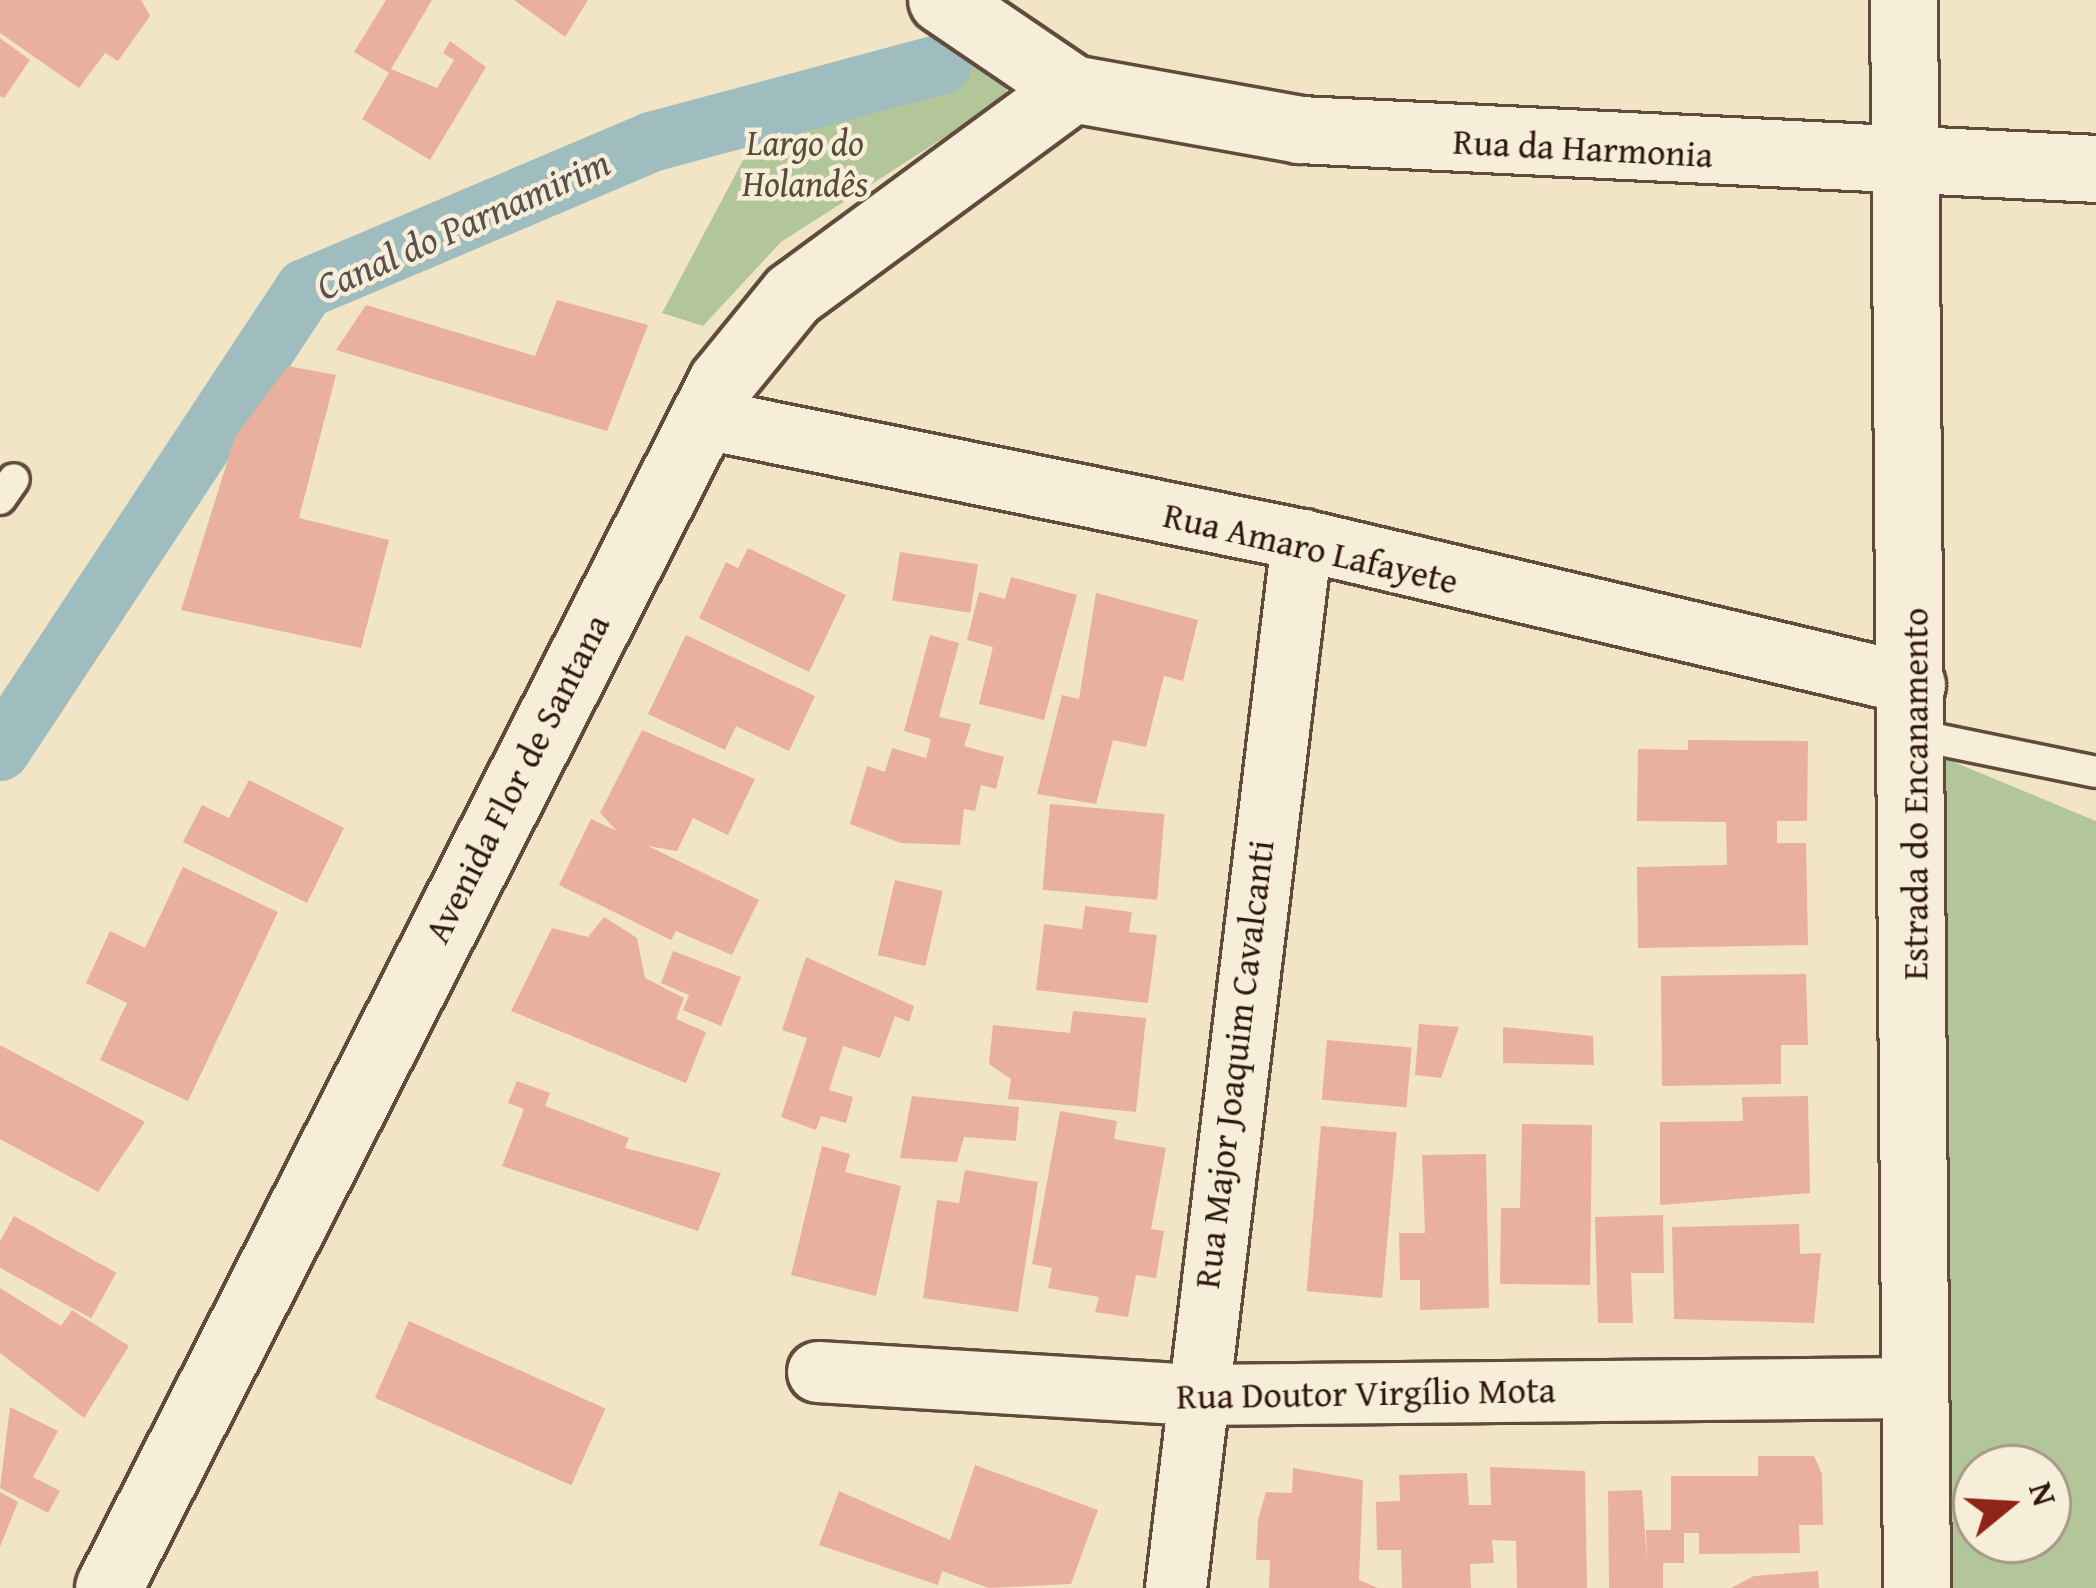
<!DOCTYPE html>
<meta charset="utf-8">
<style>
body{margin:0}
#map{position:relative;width:2096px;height:1588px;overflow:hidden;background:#f1e5c5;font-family:"Gentium Book Plus",serif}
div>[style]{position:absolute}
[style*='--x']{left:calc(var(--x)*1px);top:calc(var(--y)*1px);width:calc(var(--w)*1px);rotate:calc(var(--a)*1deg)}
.green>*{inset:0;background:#b3c69a}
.canal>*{height:60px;margin:-30px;padding:0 30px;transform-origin:30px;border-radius:30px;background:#9fbcbf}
.building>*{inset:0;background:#e9b09f;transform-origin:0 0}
.roads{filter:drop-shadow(3px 0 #614b3c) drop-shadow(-3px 0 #614b3c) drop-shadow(0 3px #614b3c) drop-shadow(0 -3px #614b3c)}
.lane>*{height:30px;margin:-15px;padding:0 15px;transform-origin:15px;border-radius:15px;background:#f6eed9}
.street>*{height:60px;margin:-30px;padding:0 30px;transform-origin:30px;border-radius:30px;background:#f6eed9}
.secondary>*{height:66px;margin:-33px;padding:0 33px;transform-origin:33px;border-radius:33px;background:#f6eed9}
span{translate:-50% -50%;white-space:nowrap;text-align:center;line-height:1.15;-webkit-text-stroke:9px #f6eed9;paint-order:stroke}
.park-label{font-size:36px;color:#584c38;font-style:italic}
.street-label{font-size:36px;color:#31180e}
.water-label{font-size:39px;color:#58514c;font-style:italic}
.north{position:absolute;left:1952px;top:1444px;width:120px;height:120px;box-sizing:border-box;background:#f6eed9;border:3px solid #a79888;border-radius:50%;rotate:72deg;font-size:33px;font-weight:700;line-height:48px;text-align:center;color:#31180e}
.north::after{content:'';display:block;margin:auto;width:42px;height:54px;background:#8f2418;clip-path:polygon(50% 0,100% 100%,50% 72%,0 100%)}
</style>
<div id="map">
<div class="green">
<i style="clip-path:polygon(972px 48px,1008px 72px,1006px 98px,781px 242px,703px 326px,662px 313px,767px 115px,923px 77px)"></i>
<i style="clip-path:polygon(evenodd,1944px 758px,2096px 821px,2096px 1588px,1950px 1588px,1944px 758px,1976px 1468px,2048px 1468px,2048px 1540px,1976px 1540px,1976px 1468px)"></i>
</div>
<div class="canal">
<i style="--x:0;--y:751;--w:554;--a:-56.57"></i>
<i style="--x:305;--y:289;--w:376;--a:-23"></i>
<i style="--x:651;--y:142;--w:301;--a:-15"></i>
</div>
<div class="building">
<i style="clip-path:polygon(0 0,141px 0,150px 16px,118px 61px,105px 53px,79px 88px,0 33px)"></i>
<i style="clip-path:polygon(386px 0,432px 0,391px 69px,437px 88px,454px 60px,443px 53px,450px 41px,486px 67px,430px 160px,362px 119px,389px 73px,354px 52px)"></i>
<i style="clip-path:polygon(514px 0,588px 0,565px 37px)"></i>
<i style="clip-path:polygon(0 38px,30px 60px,4px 98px,0 96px)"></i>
<i style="clip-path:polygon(557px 300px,648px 325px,607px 431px,336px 350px,366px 305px,535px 356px)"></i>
<i style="clip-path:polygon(288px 366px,336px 375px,299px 518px,389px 540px,361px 648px,181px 610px,235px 437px)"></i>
<i style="clip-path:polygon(748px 548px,846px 595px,809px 672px,699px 618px,726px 562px,738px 568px)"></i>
<i style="left:900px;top:552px;width:79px;height:49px;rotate:9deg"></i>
<i style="clip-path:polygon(1011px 577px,1077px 595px,1044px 720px,979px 704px,993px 647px,967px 640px,979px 592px,1005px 599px)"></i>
<i style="clip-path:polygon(1096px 593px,1198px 620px,1183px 681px,1164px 676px,1146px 747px,1113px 740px,1096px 804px,1037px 794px,1062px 695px,1079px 699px)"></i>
<i style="clip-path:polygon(686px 635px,815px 696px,789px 751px,736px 726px,725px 750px,648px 714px)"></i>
<i style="clip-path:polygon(930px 635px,959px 643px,939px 717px,971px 724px,964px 746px,1004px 757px,996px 789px,981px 785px,975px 811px,964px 809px,960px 845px,901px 843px,850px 824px,867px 766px,885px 772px,892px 748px,926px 758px,931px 739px,904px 731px)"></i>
<i style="clip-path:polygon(642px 730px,755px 779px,728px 835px,693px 818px,677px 851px,648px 846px,759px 900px,732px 955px,676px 931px,671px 940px,559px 885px,591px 819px,617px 831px,600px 813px)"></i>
<i style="clip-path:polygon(1688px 740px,1808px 741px,1807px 821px,1777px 821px,1777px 843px,1806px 843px,1808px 945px,1638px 948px,1637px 867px,1727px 865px,1726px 822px,1637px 821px,1638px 749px,1688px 750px)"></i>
<i style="clip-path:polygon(249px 780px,344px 828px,307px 903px,183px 842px,202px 805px,229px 818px)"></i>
<i style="left:1050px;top:804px;width:115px;height:86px;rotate:5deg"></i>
<i style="clip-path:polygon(183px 867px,278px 912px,188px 1101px,100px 1060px,127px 1003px,86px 983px,110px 931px,145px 948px)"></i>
<i style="left:895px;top:880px;width:49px;height:77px;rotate:13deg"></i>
<i style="clip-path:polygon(1085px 906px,1132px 912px,1129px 932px,1157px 935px,1148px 1003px,1036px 990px,1044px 924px,1082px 929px)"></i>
<i style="clip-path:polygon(604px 917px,637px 938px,645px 978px,684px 998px,676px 1019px,706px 1032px,686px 1083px,511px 1011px,552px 928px,588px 937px)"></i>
<i style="clip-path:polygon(673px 951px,741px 977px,721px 1026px,683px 1010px,689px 995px,661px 983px)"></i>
<i style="clip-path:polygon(806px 957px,914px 1006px,909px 1022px,895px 1016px,880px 1058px,843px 1046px,829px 1090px,853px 1097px,846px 1123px,821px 1116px,816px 1130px,781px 1117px,807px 1038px,782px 1030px)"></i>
<i style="clip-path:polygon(1806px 974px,1808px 1045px,1781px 1045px,1781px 1084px,1662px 1086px,1661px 976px)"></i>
<i style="clip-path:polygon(1073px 1011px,1146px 1018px,1136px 1112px,1008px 1099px,1011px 1079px,989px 1064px,993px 1025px,1070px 1033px)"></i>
<i style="clip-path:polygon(1419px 1024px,1459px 1027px,1441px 1078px,1415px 1075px)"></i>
<i style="clip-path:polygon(1503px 1027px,1593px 1036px,1594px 1065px,1503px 1063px)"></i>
<i style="left:1327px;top:1040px;width:85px;height:60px;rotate:5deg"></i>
<i style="clip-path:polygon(0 1045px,145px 1122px,98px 1192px,0 1139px)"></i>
<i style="clip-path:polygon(517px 1081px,550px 1093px,545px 1106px,629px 1138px,625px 1148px,721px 1173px,698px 1231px,502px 1166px,524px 1109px,508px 1103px)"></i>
<i style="clip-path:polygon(912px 1096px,1019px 1107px,1016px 1141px,964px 1137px,957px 1162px,900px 1158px)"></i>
<i style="clip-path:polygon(1808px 1096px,1810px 1193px,1660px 1205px,1660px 1122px,1743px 1121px,1742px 1097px)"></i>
<i style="clip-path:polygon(1060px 1111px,1117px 1121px,1114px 1139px,1166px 1148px,1151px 1229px,1164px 1231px,1156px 1278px,1136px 1275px,1128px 1317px,1095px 1312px,1099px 1297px,1048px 1288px,1052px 1268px,1032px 1264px)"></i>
<i style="clip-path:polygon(1522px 1124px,1592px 1125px,1590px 1285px,1500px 1284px,1501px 1208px,1520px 1208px)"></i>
<i style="left:1321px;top:1126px;width:76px;height:166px;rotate:5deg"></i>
<i style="clip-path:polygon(822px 1146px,850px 1154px,845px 1172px,901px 1186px,876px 1296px,791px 1275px)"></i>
<i style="clip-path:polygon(1486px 1154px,1489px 1308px,1420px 1310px,1420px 1280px,1400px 1280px,1399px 1233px,1425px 1233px,1422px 1155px)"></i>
<i style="clip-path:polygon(965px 1170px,1038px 1182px,1018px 1312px,923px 1298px,937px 1200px,959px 1203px)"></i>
<i style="clip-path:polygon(1663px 1215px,1664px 1273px,1631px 1273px,1633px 1323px,1598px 1323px,1595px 1217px)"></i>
<i style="left:14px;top:1216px;width:117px;height:52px;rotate:29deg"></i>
<i style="clip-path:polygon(1799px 1224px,1800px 1254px,1821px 1253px,1814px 1323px,1674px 1319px,1672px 1227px)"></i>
<i style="clip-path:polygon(0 1288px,61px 1326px,72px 1310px,129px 1346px,84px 1418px,0 1353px)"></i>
<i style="left:409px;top:1321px;width:215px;height:84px;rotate:24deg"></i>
<i style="clip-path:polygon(10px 1407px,58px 1431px,33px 1477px,60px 1491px,48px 1513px,0 1488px)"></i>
<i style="clip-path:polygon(1758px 1456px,1814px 1456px,1822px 1474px,1823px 1525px,1799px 1525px,1800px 1553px,1699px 1554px,1699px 1533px,1684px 1533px,1684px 1563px,1663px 1563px,1663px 1588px,1609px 1588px,1608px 1491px,1642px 1490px,1647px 1563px,1646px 1530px,1671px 1530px,1671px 1476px,1758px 1476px)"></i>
<i style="clip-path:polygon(975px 1465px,1098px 1510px,1071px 1584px,989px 1588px,942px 1571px,938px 1585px,819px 1545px,839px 1491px,950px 1540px)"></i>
<i style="clip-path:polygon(1490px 1467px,1585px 1471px,1587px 1588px,1517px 1588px,1516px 1541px,1492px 1540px,1494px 1563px,1470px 1564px,1471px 1588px,1402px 1588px,1401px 1550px,1377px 1550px,1376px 1502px,1400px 1501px,1399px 1475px,1467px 1473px,1469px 1505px,1491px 1505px)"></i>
<i style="clip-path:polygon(1293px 1468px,1363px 1480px,1359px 1580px,1378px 1588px,1269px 1588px,1270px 1560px,1256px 1560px,1258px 1520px,1266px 1492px,1292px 1493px)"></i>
<i style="clip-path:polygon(0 1492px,18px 1502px,0 1547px)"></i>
<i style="clip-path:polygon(1818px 1571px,1819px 1588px,1731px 1588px,1754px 1576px)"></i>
</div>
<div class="roads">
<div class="lane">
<i style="--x:0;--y:499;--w:24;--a:-55"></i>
<i style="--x:1916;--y:735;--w:184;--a:11.6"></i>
</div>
<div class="street">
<i style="--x:706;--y:419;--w:608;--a:11.48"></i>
<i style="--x:1302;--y:540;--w:630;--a:13.31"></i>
<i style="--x:818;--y:1372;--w:377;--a:3.5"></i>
<i style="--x:1194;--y:1395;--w:720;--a:-0.56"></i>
<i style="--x:1176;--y:1588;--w:1056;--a:-83.14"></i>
</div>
<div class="secondary">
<i style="--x:942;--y:0;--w:158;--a:34.2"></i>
<i style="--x:1073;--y:89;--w:231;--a:10.2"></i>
<i style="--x:1300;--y:130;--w:797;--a:2.8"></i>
<i style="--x:1904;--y:0;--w:1588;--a:89.53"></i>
<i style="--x:109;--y:1588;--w:1353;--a:-63.06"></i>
<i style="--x:722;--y:382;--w:112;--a:-50.8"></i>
<i style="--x:793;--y:295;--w:348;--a:-36.3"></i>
</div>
</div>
<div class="park-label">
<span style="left:805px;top:162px">Largo do<br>Holandês</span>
</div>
<div class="street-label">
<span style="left:1583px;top:147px;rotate:3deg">Rua da Harmonia</span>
<span style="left:1311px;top:547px;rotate:13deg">Rua Amaro Lafayete</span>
<span style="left:516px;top:778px;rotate:-63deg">Avenida Flor de Santana</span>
<span style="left:1914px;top:794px;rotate:-90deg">Estrada do Encanamento</span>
<span style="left:1233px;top:1064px;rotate:-83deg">Rua Major Joaquim Cavalcanti</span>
<span style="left:1366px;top:1392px;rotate:-1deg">Rua Doutor Virgílio Mota</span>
</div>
<div class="water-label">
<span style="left:463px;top:224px;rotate:-24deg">Canal do Parnamirim</span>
</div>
<div class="north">N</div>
</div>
